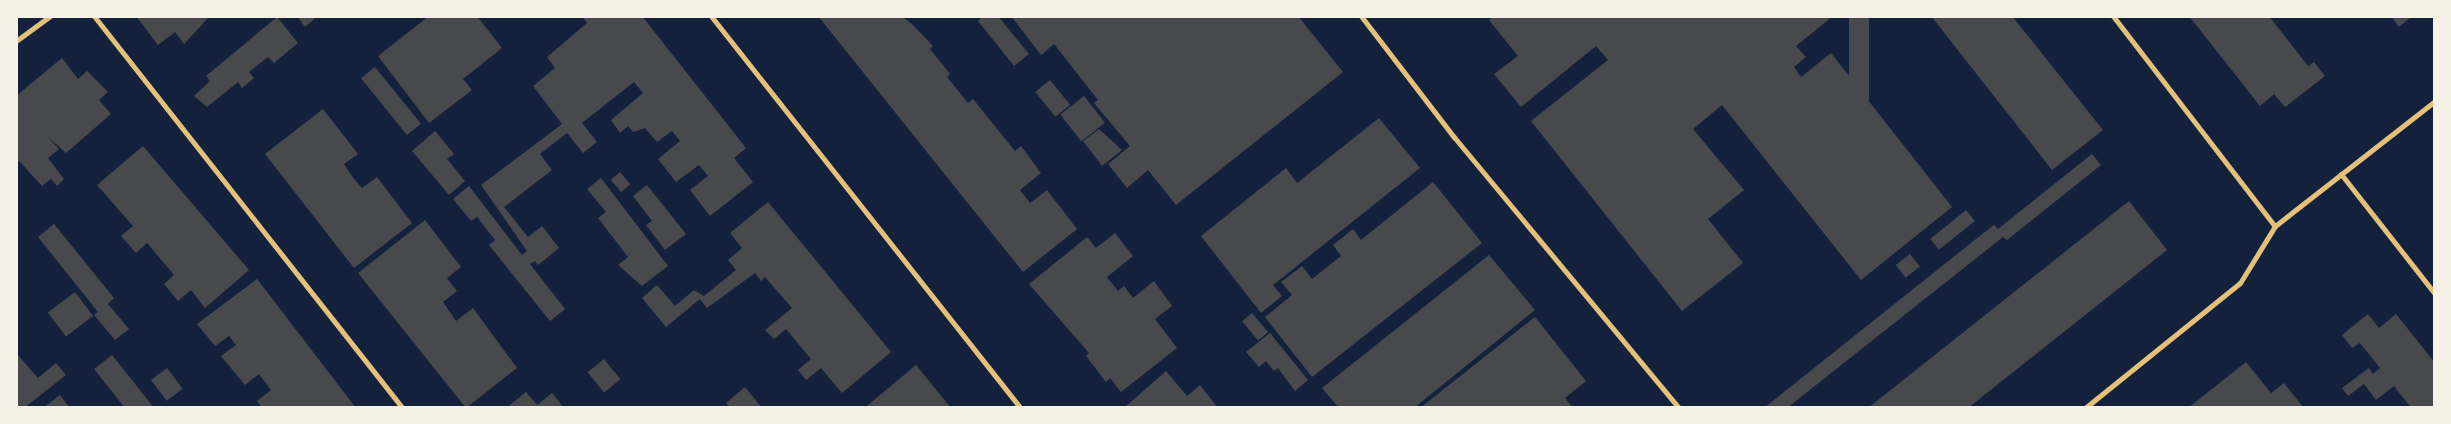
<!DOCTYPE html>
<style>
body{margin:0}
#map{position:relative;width:2451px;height:424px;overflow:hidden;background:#14213d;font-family:"IBM Plex Sans",sans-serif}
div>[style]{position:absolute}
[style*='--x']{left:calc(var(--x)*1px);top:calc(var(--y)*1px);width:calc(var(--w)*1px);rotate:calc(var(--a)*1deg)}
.building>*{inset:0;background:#48494c;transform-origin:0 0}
.minor>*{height:5px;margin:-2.5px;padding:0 2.5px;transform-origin:2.5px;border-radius:2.5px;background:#e5c07b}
span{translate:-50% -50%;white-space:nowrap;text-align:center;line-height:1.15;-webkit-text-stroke:4.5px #f6f1e7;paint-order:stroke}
.frame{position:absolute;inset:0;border:18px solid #f6f1e7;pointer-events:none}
</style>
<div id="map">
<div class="building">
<i style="clip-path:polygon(136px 16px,210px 16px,184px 44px,175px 32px,158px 45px)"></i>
<i style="clip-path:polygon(297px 16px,318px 16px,305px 27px)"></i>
<i style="clip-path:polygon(429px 16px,477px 16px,502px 48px,463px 79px,472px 90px,429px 123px,378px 56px)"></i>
<i style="clip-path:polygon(582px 16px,642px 16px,746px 148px,734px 158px,753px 182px,710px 216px,690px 190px,708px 176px,699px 165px,676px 182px,658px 159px,680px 141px,672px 131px,657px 142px,645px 128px,633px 132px,628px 126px,620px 133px,611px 120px,643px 93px,634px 82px,582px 123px,597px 142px,583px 153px,567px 133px,540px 154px,552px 170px,504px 207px,528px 237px,542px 226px,559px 248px,538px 265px,535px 261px,530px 264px,565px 309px,550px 321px,489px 245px,495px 240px,477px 217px,471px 221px,453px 199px,469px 186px,522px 255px,527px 251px,481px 185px,562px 124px,533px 86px,555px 68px,547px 57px,587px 23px)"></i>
<i style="clip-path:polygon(818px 16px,901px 16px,912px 24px,933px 46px,930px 49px,950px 74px,947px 77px,968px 103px,973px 99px,1015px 151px,1021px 146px,1041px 173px,1020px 190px,1030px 203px,1047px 190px,1077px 229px,1023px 272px)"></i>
<i style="clip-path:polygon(983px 16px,998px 16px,1029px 54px,1014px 66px,978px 21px)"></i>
<i style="clip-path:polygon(1011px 16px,1298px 16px,1343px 72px,1176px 205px,1148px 170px,1127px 188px,1108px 164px,1130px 146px,1094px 103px,1098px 100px,1054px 44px,1041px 55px)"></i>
<i style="clip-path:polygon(1494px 16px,1833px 16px,1796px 46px,1806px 57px,1794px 67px,1801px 77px,1831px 53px,1952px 207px,1861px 280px,1722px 105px,1693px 129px,1744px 190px,1708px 219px,1743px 263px,1682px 311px,1531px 121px,1608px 60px,1596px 46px,1521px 107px,1494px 74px,1518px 56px,1489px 20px)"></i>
<i style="left:1849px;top:16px;width:20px;height:246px"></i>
<i style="clip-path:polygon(1931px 16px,2012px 16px,2103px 130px,2052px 170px)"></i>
<i style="clip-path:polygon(2189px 16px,2269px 16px,2308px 66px,2314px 62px,2325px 76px,2285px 107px,2274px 94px,2260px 106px)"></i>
<i style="clip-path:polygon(2391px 16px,2412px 16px,2399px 27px)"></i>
<i style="clip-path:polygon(277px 17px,298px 43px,274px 63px,268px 57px,249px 72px,254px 78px,242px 88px,238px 82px,207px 107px,194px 96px,210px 81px,206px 76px)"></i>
<i style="clip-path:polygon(62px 58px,78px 79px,87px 71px,108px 92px,99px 100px,111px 114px,66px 153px,47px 136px,59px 149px,48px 158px,64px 179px,57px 186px,51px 179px,42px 186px,19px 161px,16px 163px,16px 96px)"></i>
<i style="left:375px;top:67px;width:73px;height:18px;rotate:51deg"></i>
<i style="left:1050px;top:80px;width:32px;height:19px;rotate:51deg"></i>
<i style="left:1084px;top:96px;width:34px;height:30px;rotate:52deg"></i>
<i style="clip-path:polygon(323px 109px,358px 154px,344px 164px,354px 179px,362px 188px,377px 177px,412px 223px,354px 268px,265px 154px)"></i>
<i style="clip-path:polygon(1379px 118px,1420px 168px,1273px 285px,1282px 296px,1261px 313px,1201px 236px,1286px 168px,1297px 183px)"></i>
<i style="clip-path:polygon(1099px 129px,1122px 150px,1102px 166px,1083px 141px)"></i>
<i style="clip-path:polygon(435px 131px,454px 154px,447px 159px,465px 181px,449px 195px,412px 151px)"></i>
<i style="clip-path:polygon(143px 146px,249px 270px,205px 308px,191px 290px,178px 301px,164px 284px,174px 275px,147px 243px,136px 253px,121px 236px,133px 226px,97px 185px)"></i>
<i style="clip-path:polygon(2092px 154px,2101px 165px,2007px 240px,2003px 237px,1787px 408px,1764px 408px,1981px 235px,1994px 225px,1998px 229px)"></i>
<i style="left:620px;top:172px;width:16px;height:12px;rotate:50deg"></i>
<i style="clip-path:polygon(601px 178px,668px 266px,642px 286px,618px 265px,628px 257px,598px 218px,606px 212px,587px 189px)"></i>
<i style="clip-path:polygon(1433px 182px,1482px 243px,1312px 377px,1265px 317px,1292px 295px,1281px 282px,1302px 266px,1312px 279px,1341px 256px,1333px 245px,1353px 229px,1361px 240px)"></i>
<i style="clip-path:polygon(647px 185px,686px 234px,665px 250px,646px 225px,652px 221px,633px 196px)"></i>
<i style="clip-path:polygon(2129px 201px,2167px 250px,1968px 408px,1868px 408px)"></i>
<i style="clip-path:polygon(768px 202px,891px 352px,842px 393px,821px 368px,806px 380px,798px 370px,811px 359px,786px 329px,774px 339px,765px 330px,792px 308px,765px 277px,761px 281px,755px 273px,707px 308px,700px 299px,666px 327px,642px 298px,657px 285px,675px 306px,694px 290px,704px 296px,736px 270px,728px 260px,742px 248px,730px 233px)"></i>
<i style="left:1966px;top:210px;width:14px;height:46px;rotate:51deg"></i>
<i style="clip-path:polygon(425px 220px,461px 267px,447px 278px,457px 291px,443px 302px,456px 321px,473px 308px,517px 368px,466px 408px,358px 273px)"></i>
<i style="clip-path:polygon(54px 224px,114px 298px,108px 304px,129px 329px,115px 340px,94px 315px,98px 312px,38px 237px)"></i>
<i style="clip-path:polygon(1115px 233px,1133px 256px,1107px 277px,1118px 291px,1124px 286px,1133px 298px,1154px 281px,1172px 306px,1155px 319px,1177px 348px,1121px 392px,1110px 378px,1106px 382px,1086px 356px,1089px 353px,1029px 284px,1087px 237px,1096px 248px)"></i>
<i style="left:1910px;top:254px;width:16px;height:18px;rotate:52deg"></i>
<i style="clip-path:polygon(1489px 255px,1535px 310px,1414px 408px,1339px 408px,1322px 388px)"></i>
<i style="clip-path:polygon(257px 279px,274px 301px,356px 408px,262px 408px,257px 401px,271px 390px,259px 374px,245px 385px,221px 356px,236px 345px,229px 336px,215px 346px,197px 324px)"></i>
<i style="left:75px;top:292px;width:30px;height:34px;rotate:53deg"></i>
<i style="left:1252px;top:313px;width:25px;height:13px;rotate:50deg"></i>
<i style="clip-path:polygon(2368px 314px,2379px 328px,2396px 314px,2435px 363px,2435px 408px,2411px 408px,2394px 386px,2376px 400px,2364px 384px,2348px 396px,2342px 388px,2369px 368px,2373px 374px,2380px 368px,2360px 343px,2352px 348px,2342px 335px)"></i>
<i style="clip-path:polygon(1535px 317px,1586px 381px,1565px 398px,1573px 408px,1420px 408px)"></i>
<i style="clip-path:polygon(1270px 333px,1308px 380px,1295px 391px,1278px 368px,1274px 371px,1266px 361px,1259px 367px,1246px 352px)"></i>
<i style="clip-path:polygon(16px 353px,38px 378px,56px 363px,66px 375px,24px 408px,16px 408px)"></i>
<i style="clip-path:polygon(112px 355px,132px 380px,154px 408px,125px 408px,114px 394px,94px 369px)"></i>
<i style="left:604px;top:359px;width:26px;height:21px;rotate:51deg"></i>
<i style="clip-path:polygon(2246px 362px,2271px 393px,2284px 383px,2304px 408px,2188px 408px)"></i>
<i style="clip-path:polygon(916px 365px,951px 408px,867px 408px,868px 405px)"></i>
<i style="left:167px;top:368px;width:26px;height:20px;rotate:53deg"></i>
<i style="clip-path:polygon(1166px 371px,1187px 396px,1200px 385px,1218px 408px,1124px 408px)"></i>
<i style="clip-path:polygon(745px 387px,762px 408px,730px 408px,726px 403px)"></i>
<i style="clip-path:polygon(526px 392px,537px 405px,552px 393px,564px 408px,506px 408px)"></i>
<i style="clip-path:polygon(60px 395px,70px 408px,43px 408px)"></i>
</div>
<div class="minor">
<i style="--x:94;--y:16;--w:499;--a:51.8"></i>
<i style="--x:711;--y:16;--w:500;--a:51.7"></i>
<i style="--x:1361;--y:16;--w:153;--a:52.5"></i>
<i style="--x:1454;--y:137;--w:352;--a:50.3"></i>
<i style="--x:2113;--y:16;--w:265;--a:52.4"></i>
<i style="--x:16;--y:41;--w:42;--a:-36.3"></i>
<i style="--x:2341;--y:174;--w:152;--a:51.9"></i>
<i style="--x:2085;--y:408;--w:199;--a:-38.9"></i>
<i style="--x:2240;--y:283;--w:67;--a:-58.4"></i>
<i style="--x:2275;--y:226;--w:203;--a:-38"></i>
</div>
<div class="frame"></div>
</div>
